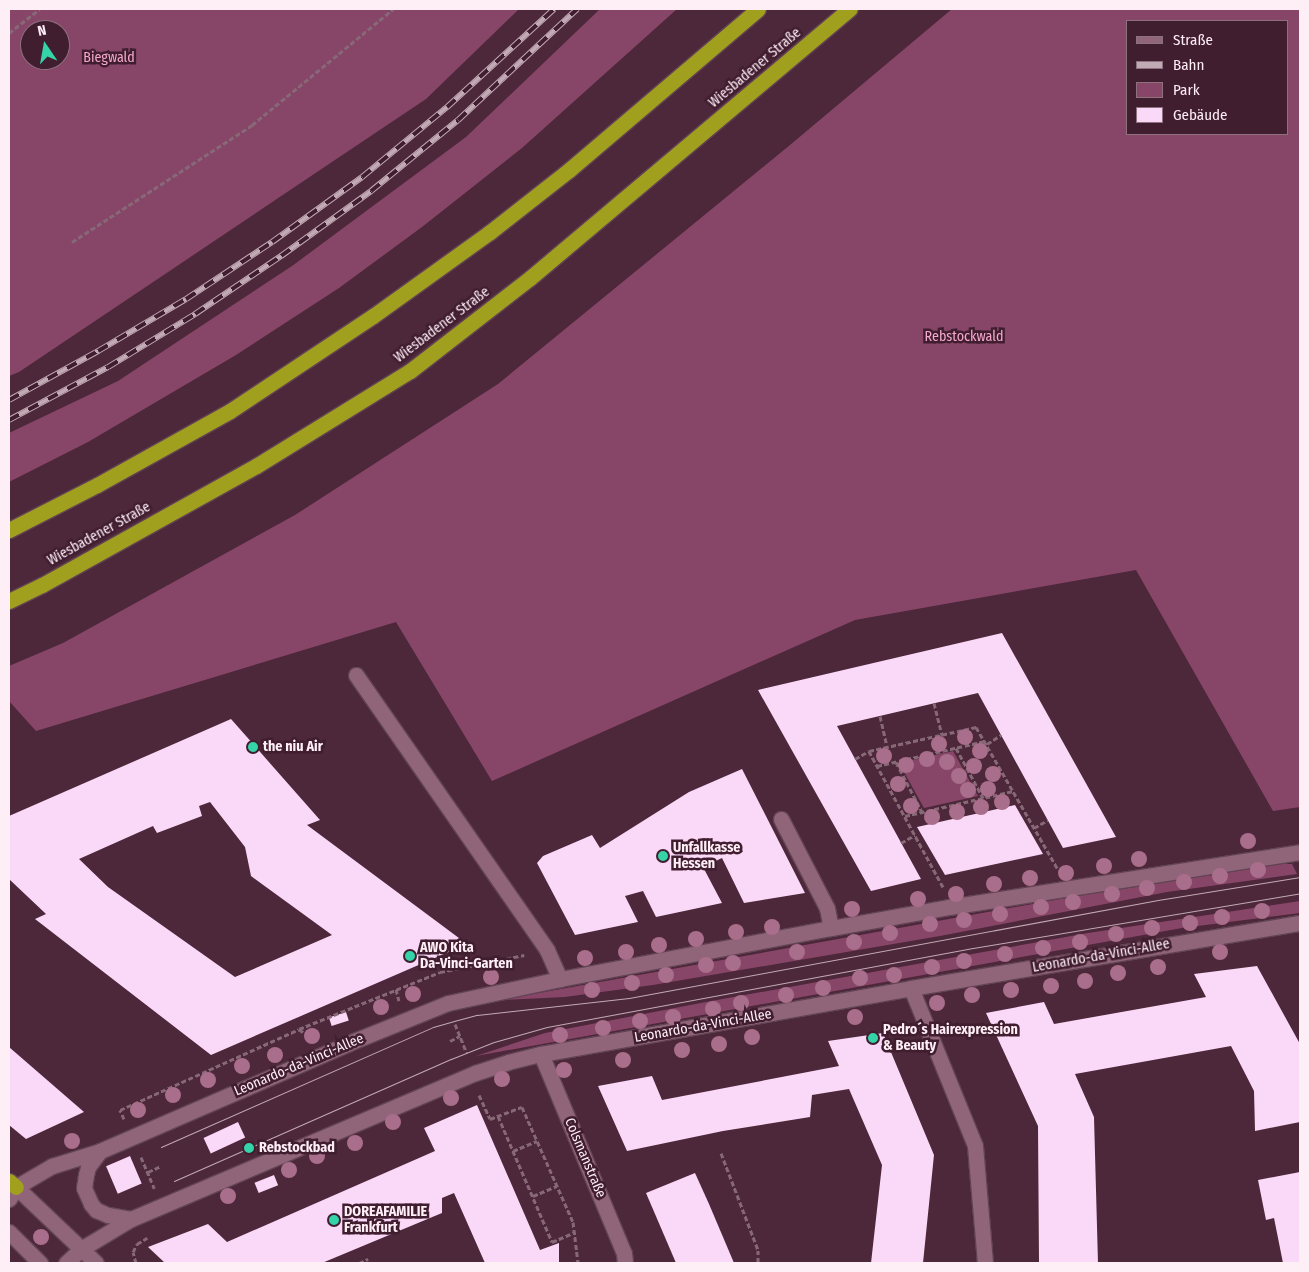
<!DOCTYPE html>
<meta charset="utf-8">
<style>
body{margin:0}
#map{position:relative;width:1309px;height:1272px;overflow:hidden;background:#4d273a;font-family:"Fira Sans Condensed",sans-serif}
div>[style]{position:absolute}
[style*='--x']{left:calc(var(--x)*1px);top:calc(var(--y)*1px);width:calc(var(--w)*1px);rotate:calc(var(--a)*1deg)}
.green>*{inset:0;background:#874668}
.building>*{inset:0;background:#fad8f7;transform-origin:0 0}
.path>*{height:3px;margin-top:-1.5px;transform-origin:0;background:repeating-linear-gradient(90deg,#876877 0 5px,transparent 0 7.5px)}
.roads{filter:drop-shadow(1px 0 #624454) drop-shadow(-1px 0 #624454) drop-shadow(0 1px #624454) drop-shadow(0 -1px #624454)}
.service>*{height:15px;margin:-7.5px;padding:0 7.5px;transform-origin:7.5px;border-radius:7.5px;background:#90657a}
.minor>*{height:15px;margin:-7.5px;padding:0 7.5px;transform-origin:7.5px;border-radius:7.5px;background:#90657a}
.motorway>*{height:15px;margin:-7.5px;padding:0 7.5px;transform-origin:7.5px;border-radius:7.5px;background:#a1a01e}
.tram>*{height:1px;margin:-0.5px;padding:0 0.5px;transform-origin:0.5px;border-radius:0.5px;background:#c2aab5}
.rail>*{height:5.5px;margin-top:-2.75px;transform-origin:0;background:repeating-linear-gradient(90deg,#411d30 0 11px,#c2aab5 0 22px);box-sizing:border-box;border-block:1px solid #c2aab5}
.trees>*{width:16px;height:16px;margin:-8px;border-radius:50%;background:#a96e8b}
.dots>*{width:14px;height:14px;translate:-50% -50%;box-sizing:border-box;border:2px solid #411d30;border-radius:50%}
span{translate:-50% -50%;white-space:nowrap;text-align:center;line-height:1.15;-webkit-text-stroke:5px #411d30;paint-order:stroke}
.park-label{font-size:14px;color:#f5a9cd}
.street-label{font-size:14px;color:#feeef5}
.poi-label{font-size:14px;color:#feeef5;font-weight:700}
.left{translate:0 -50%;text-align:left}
.frame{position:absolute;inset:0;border:10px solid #feeef5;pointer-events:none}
.legend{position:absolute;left:1126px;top:20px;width:162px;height:115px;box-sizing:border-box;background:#411d30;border:1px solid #8d717f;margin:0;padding:6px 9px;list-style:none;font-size:15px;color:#feeef5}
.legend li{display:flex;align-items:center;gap:10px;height:25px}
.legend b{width:25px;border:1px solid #8d717f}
.north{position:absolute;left:20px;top:20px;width:50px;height:50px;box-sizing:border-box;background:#411d30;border:1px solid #8d717f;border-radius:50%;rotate:348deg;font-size:14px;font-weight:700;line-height:20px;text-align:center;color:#feeef5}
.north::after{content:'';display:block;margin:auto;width:18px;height:22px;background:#34d4a8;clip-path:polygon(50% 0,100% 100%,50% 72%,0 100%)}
</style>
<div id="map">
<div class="green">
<i style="clip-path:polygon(evenodd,9px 9px,519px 9px,426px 99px,19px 372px,9px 376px,9px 9px,30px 30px,60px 30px,60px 60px,30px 60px,30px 30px)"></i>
<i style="clip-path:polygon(600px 9px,677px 9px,522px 148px,422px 227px,339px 288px,236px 355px,88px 442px,9px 482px,9px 433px,118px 381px,292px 266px,466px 137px)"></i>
<i style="clip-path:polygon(evenodd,952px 9px,1300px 9px,1300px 807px,1273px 811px,1136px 570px,855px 620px,492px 781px,396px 622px,36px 731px,9px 701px,9px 666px,63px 643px,295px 515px,498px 384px,790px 145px,952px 9px,1288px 21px,1288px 134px,1128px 134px,1128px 21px,1288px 21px)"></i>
<i style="clip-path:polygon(953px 751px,978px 796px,924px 808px,899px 763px)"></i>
<i style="clip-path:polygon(1281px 864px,1292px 864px,1297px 874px,1167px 892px,940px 936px,653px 985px,565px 997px,500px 1000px,1193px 875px)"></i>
<i style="clip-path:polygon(1300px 901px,1300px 913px,1182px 928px,476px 1056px,545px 1033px,706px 1002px,1088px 933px)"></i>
</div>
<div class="building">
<i style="clip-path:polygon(1002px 633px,1116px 837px,1063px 848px,978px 693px,837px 726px,921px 879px,871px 891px,758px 690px)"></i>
<i style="clip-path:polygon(evenodd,231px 719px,320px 820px,307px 825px,467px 944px,211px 1055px,35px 919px,46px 914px,9px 879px,9px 816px,231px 719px,210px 802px,245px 847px,251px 876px,332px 935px,235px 977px,108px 887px,79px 859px,153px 826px,157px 833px,202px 816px,199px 806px,210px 802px)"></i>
<i style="clip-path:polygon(742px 769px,805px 893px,744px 903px,722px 858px,703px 867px,722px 903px,656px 917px,643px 891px,625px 896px,638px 922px,575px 935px,537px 863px,543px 856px,592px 835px,600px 848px,689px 792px)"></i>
<i style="clip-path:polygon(1015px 805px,1043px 854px,945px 875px,917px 827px)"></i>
<i style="clip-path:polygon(1257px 966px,1300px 1044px,1300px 1122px,1255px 1131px,1254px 1091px,1231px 1046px,1075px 1074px,1094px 1117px,1098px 1263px,1039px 1263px,1038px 1126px,986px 1013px,1044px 1002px,1054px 1024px,1206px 997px,1194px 974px)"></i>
<i style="left:346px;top:1012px;width:9px;height:18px;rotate:72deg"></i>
<i style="clip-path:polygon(883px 1033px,934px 1155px,923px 1263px,871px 1263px,882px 1165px,849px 1089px,812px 1095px,810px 1117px,723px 1131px,627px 1151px,598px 1086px,652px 1076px,662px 1100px,839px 1066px,828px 1041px)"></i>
<i style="clip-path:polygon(9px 1047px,84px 1112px,26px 1139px,9px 1125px)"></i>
<i style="clip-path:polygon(477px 1105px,540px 1250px,559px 1243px,559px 1263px,485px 1263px,454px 1193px,442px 1198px,442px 1213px,322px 1263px,165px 1263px,148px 1247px,208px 1224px,227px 1242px,435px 1151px,424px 1128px)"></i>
<i style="left:238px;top:1122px;width:17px;height:38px;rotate:65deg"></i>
<i style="left:130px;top:1156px;width:30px;height:26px;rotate:67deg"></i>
<i style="clip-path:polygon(1300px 1172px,1300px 1263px,1283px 1263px,1274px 1218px,1266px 1220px,1258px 1180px)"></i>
<i style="clip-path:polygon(695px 1173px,709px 1204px,734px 1263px,676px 1263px,646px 1193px)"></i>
<i style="left:274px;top:1175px;width:11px;height:21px;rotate:68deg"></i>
</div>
<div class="path">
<i style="--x:9;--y:33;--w:39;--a:-38"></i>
<i style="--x:72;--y:242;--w:215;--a:-33"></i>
<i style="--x:252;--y:125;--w:183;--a:-39.4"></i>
<i style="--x:934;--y:703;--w:33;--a:76"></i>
<i style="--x:880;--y:716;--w:32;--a:77"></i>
<i style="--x:987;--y:744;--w:17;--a:-33"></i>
<i style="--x:956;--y:748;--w:57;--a:61.6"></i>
<i style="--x:855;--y:759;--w:16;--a:-30"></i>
<i style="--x:896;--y:762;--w:56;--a:62.5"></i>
<i style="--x:877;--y:766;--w:111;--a:-13"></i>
<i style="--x:905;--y:816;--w:111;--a:-13"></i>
<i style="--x:1034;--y:828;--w:16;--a:-30"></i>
<i style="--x:901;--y:843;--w:16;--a:-30"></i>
<i style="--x:943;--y:887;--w:155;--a:-118.6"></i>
<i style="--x:869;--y:751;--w:110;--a:-12.6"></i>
<i style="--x:976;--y:727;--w:163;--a:60.1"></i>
<i style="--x:396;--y:989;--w:12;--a:76"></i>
<i style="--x:455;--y:1024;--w:31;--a:68"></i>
<i style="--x:299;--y:1029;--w:13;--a:39"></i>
<i style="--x:450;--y:1041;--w:11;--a:-27"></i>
<i style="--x:479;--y:1095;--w:26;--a:65"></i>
<i style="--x:490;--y:1119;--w:34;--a:-21"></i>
<i style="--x:522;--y:1107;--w:126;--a:66.1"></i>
<i style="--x:573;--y:1222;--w:41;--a:83"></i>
<i style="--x:498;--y:1116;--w:137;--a:66.8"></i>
<i style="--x:552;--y:1242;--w:25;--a:-23"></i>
<i style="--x:124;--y:1119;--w:10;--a:-114"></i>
<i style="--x:120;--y:1110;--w:196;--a:-24.3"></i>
<i style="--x:299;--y:1029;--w:152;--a:-22"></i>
<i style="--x:440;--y:972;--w:86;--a:-11.4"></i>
<i style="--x:513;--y:1151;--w:26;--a:-23"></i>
<i style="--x:721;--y:1153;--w:104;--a:69.1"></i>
<i style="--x:758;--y:1250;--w:13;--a:90"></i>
<i style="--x:141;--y:1157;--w:34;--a:67"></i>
<i style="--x:148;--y:1172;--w:14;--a:-25"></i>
<i style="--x:533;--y:1196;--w:26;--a:-23"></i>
<i style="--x:136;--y:1263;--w:11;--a:-105"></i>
<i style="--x:133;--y:1252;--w:9;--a:-63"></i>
<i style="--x:137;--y:1244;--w:12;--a:-31"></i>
<i style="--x:359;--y:1263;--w:10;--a:-24"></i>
</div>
<div class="roads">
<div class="service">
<i style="--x:781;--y:819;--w:100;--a:62.7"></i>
<i style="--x:827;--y:908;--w:20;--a:79"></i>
</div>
<div class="minor">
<i style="--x:356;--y:675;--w:335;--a:55.2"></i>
<i style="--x:547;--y:950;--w:32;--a:66"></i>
<i style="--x:911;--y:988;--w:170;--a:67.9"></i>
<i style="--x:975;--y:1146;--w:117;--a:85.1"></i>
<i style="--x:541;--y:1054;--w:216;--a:67.4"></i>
<i style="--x:624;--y:1253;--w:10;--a:84"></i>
<i style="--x:100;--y:1151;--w:20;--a:127"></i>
<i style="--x:88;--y:1167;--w:8;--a:104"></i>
<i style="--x:86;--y:1175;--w:13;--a:99"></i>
<i style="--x:84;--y:1188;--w:17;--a:66"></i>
<i style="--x:91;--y:1204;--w:8;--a:50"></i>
<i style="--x:96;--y:1210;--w:13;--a:23"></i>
<i style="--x:108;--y:1215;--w:23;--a:10"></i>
<i style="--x:16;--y:1187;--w:110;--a:43.5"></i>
<i style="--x:9;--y:1199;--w:14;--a:-60"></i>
<i style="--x:16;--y:1187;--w:42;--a:-30.3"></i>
<i style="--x:52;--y:1166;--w:50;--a:-17.4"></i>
<i style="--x:100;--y:1151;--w:271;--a:-23.4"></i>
<i style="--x:349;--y:1043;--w:107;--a:-22"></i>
<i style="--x:448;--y:1003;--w:115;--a:-12.1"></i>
<i style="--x:560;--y:979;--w:276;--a:-10.7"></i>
<i style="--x:831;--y:928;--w:120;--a:-10.1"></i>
<i style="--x:949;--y:907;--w:355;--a:-8.9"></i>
<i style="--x:9;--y:1232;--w:44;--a:45"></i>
<i style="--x:66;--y:1263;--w:21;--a:-43"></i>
<i style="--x:81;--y:1249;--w:58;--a:-31"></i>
<i style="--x:131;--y:1219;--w:374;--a:-23"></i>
<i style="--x:475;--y:1073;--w:35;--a:-18"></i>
<i style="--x:508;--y:1062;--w:34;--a:-14"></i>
<i style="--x:541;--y:1054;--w:376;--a:-10.1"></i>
<i style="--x:911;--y:988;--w:394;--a:-9.5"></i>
</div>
<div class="motorway">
<i style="--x:9;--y:530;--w:99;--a:-27.1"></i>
<i style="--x:97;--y:485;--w:152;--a:-29.1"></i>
<i style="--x:230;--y:411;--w:172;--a:-33.6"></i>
<i style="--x:373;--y:316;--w:144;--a:-35.7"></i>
<i style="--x:490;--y:232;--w:100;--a:-38.1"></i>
<i style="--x:569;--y:170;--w:248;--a:-40.4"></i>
<i style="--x:9;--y:601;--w:37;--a:-26"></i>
<i style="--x:42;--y:585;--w:245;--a:-29.1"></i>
<i style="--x:256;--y:466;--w:181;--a:-31.7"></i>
<i style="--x:410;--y:371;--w:152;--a:-37.8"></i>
<i style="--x:530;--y:278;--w:418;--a:-40.1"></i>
<i style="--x:9;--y:1181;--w:9;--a:41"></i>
</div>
</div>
<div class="tram">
<i style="--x:161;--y:1147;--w:297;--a:-23.8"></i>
<i style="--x:433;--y:1027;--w:22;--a:-16"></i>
<i style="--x:454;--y:1021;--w:24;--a:-15"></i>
<i style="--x:477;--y:1015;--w:153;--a:-6.4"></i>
<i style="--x:629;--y:998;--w:538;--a:-10.5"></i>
<i style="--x:1158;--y:900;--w:144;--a:-9.2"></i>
<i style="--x:174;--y:1181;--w:303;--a:-23.8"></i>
<i style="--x:451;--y:1059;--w:46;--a:-21.6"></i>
<i style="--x:494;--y:1042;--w:55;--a:-15.8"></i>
<i style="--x:547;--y:1027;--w:433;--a:-10.5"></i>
<i style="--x:973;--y:948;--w:332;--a:-9.5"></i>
</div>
<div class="rail">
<i style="--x:9;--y:400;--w:102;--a:-28.8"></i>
<i style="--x:98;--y:351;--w:102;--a:-30.6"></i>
<i style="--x:186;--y:299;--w:103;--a:-33.5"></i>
<i style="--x:272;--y:242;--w:111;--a:-35.8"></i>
<i style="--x:362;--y:177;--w:110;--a:-39.5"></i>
<i style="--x:447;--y:107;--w:145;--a:-42.5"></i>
<i style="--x:9;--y:420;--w:112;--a:-28.2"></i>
<i style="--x:108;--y:367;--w:102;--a:-31.3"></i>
<i style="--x:195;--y:314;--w:104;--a:-34"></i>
<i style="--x:281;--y:256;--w:111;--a:-35.8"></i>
<i style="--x:371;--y:191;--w:112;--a:-39.2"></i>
<i style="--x:458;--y:120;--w:163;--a:-43"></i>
</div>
<div class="trees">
<i style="left:965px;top:737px"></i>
<i style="left:939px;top:744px"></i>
<i style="left:980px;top:751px"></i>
<i style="left:884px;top:756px"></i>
<i style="left:927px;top:759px"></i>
<i style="left:947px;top:762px"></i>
<i style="left:906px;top:765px"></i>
<i style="left:974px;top:766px"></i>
<i style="left:993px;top:774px"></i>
<i style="left:959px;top:776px"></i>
<i style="left:898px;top:784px"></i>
<i style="left:988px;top:789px"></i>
<i style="left:968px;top:790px"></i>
<i style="left:1002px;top:802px"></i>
<i style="left:911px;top:806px"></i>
<i style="left:981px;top:807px"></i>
<i style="left:957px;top:812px"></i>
<i style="left:932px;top:817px"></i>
<i style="left:1248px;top:841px"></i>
<i style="left:1139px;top:859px"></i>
<i style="left:1104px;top:866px"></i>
<i style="left:1258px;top:870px"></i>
<i style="left:1066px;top:873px"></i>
<i style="left:1220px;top:876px"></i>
<i style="left:1030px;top:878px"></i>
<i style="left:1184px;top:882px"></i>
<i style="left:994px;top:884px"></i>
<i style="left:1147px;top:888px"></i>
<i style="left:956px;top:894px"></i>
<i style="left:1112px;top:894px"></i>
<i style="left:918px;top:899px"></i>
<i style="left:1073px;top:902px"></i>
<i style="left:1041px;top:907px"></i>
<i style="left:852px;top:909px"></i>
<i style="left:1262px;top:911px"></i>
<i style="left:1000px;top:914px"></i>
<i style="left:1222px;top:917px"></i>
<i style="left:964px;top:920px"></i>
<i style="left:1190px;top:923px"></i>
<i style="left:930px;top:924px"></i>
<i style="left:772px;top:927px"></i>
<i style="left:1152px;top:928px"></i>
<i style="left:736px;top:932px"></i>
<i style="left:890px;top:933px"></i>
<i style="left:1116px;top:934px"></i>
<i style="left:696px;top:939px"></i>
<i style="left:854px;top:942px"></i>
<i style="left:1080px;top:942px"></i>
<i style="left:659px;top:945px"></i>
<i style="left:1043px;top:948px"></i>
<i style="left:626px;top:952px"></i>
<i style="left:797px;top:952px"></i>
<i style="left:1220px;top:952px"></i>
<i style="left:1005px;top:954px"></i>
<i style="left:585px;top:958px"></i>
<i style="left:964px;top:961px"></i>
<i style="left:733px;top:963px"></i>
<i style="left:706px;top:965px"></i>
<i style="left:932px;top:967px"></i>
<i style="left:1158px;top:967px"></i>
<i style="left:1118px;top:973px"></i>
<i style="left:666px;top:975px"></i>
<i style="left:894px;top:975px"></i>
<i style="left:491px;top:977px"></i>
<i style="left:860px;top:978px"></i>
<i style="left:1085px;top:981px"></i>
<i style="left:632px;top:983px"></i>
<i style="left:1051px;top:986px"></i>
<i style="left:823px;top:988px"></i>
<i style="left:592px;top:990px"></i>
<i style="left:1011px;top:990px"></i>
<i style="left:413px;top:994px"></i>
<i style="left:786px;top:995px"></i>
<i style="left:972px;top:995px"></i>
<i style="left:741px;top:1003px"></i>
<i style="left:937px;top:1003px"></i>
<i style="left:381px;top:1007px"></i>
<i style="left:713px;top:1009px"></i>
<i style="left:673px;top:1017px"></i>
<i style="left:855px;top:1017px"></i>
<i style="left:640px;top:1021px"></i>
<i style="left:603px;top:1028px"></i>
<i style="left:560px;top:1035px"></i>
<i style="left:312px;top:1036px"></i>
<i style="left:752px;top:1037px"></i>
<i style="left:719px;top:1044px"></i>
<i style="left:682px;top:1050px"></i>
<i style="left:275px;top:1055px"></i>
<i style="left:623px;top:1060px"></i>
<i style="left:242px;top:1066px"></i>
<i style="left:564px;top:1070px"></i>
<i style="left:502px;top:1079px"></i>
<i style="left:208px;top:1080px"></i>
<i style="left:173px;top:1095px"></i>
<i style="left:451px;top:1098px"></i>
<i style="left:138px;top:1110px"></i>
<i style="left:393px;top:1122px"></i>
<i style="left:72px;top:1141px"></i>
<i style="left:355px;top:1143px"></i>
<i style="left:317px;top:1156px"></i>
<i style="left:289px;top:1170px"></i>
<i style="left:228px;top:1196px"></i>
<i style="left:41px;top:1237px"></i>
</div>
<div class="dots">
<i style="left:253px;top:747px;background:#34d4a8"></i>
<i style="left:663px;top:856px;background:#34d4a8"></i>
<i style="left:410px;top:956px;background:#34d4a8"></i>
<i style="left:873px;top:1038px;background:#34d4a8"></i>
<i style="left:249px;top:1148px;background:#34d4a8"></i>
<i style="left:334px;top:1220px;background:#34d4a8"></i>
</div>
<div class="park-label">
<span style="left:109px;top:58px">Biegwald</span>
<span style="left:964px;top:337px">Rebstockwald</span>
</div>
<div class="street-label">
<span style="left:755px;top:68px;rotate:-40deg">Wiesbadener Straße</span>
<span style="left:442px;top:325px;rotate:-37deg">Wiesbadener Straße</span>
<span style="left:99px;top:534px;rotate:-29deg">Wiesbadener Straße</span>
<span style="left:1101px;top:956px;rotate:-10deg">Leonardo-da-Vinci-Allee</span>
<span style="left:703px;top:1026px;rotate:-10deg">Leonardo-da-Vinci-Allee</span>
<span style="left:299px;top:1065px;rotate:-23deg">Leonardo-da-Vinci-Allee</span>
<span style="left:585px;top:1158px;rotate:67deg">Colsmanstraße</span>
</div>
<div class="poi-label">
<span class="left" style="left:263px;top:747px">the niu Air</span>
<span class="left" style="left:673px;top:856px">Unfallkasse<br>Hessen</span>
<span class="left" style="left:420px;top:956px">AWO Kita<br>Da-Vinci-Garten</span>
<span class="left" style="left:883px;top:1038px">Pedro´s Hairexpression<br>&amp; Beauty</span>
<span class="left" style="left:259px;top:1148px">Rebstockbad</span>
<span class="left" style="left:344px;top:1220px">DOREAFAMILIE<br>Frankfurt</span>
</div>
<div class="frame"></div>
<ul class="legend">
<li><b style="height:6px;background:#90657a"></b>Straße</li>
<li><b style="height:6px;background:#c2aab5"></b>Bahn</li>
<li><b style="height:14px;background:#874668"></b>Park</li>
<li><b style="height:14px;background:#fad8f7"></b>Gebäude</li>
</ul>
<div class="north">N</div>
</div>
